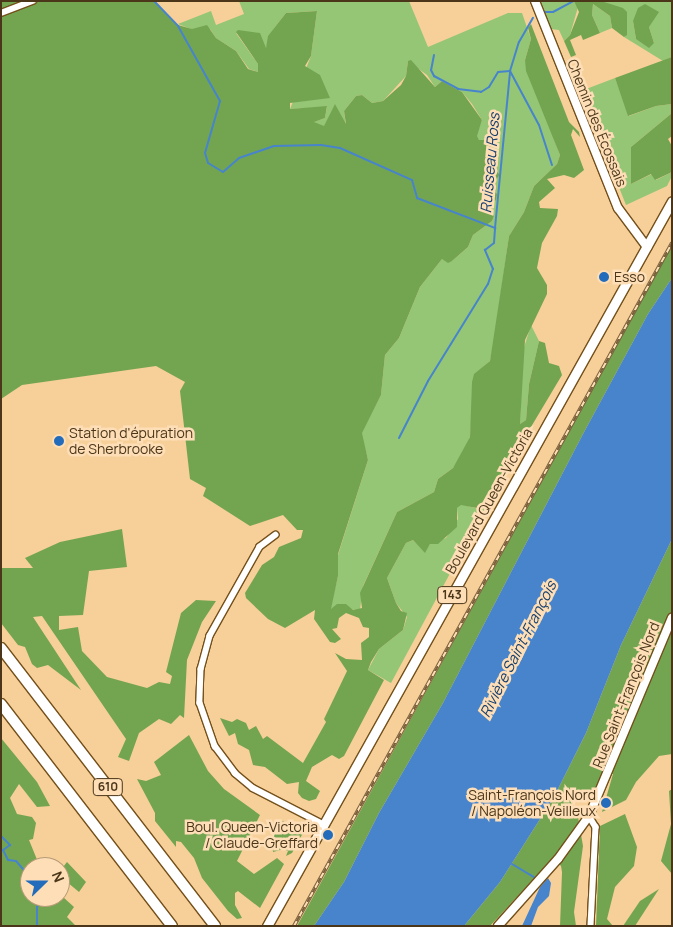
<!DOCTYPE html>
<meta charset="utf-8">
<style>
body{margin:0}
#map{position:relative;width:673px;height:927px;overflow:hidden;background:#f7cf99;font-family:Manrope,sans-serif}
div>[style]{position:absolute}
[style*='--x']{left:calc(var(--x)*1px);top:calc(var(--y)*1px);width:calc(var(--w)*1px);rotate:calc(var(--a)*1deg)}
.green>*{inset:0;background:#94c675}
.forest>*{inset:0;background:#73a551}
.water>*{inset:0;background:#4784cc}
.stream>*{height:2px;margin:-1px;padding:0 1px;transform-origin:1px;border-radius:1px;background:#4784cc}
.roads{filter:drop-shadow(1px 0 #74501a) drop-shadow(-1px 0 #74501a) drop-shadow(0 1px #74501a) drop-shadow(0 -1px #74501a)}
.street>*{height:5.5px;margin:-2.75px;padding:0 2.75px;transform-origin:2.75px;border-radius:2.75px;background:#fff}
.secondary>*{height:8px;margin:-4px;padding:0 4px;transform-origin:4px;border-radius:4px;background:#fff}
.primary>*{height:9px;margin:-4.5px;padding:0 4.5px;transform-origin:4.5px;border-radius:4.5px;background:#fff}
.highway>*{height:10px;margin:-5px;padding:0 5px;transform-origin:5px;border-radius:5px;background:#fff}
.rail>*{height:4px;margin-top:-2px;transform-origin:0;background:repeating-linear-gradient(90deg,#fddeb6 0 5.5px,#7b603d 0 11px);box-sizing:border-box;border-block:1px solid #7b603d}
.dots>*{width:14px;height:14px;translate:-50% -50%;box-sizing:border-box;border:2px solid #fddeb6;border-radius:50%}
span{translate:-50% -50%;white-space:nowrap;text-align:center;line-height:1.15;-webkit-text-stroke:5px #fddeb6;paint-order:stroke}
.shield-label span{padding:1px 4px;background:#fddeb6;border:1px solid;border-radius:4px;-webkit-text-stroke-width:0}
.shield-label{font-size:12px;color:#4b361a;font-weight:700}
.street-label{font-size:14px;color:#4b361a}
.poi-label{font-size:14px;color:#4b361a}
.left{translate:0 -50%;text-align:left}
.right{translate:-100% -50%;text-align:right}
.water-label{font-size:15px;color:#163f6f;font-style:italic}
.frame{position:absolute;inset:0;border:2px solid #4b361a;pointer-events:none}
.north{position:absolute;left:20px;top:857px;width:50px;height:50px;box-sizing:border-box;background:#fddeb6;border:1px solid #b69b78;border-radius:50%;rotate:68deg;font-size:14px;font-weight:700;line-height:20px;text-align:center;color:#4b361a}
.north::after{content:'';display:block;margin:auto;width:18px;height:22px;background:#236bbb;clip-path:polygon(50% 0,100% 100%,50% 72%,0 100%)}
</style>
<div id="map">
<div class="green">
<i style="clip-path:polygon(239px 1px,409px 1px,428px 47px,508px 13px,522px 13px,531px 39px,525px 60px,560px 155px,557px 164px,534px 186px,524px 212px,509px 236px,493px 347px,490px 361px,475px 374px,470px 437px,464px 452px,453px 468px,438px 479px,434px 492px,397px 512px,363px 586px,360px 610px,330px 609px,338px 576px,338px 555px,368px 460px,361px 433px,381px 395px,385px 355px,399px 338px,420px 287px,442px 259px,452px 261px,468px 247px,473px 235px,492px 221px,494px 216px,488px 206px,490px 187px,500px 175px,488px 160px,493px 144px,490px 140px,479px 140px,476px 136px,482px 120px,472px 104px,462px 92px,442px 81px,435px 87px,427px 75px,408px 61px,406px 76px,383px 101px,372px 103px,362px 95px,356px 96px,344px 111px,346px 126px,335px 105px,324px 127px,313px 122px,325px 118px,327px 107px,290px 109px,311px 56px,317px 11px,286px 13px,273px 30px,266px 48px,236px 33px,258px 64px,258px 72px,249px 69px,236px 51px,216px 38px,210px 29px,191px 29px,178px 24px,211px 11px,216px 25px,244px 14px)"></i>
<i style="clip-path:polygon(540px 1px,574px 1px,578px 7px,570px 35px,564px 41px,559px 30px,551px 29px)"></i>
<i style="clip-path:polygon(evenodd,601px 1px,672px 1px,672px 57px,663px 61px,624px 37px,627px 34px,610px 5px,601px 1px,633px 21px,651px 21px,649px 27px,654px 43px,636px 39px,633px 21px)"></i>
<i style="clip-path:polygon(593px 4px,610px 16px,612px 28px,600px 33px,592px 15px)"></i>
<i style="clip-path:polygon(615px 78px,629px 116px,656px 106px,672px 104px,672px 113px,631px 147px,631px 184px,652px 174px,656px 180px,672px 172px,672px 176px,667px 186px,626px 205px,581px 91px)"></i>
<i style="clip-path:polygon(531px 325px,539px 341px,529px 384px,526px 420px,520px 424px,522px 354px)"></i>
<i style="clip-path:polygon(489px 501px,391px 683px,368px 670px,379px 649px,403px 630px,407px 617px,396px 603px,387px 578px,406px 543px,413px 540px,425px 552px,430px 544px,446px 538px,458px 519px,457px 508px,461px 504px,482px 510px)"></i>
</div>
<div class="forest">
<i style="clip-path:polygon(1px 1px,155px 1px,178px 25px,192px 29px,207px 25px,216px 38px,236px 51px,248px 69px,258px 72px,258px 64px,236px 32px,238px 30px,260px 33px,266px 48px,268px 36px,286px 13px,317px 11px,311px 56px,305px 66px,320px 75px,330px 98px,290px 103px,290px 109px,327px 106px,325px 118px,314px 122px,324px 126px,335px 104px,346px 124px,344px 111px,356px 96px,362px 95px,372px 103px,383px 101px,401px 85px,406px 76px,408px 61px,411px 60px,435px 87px,442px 81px,462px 92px,482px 120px,477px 136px,479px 140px,490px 140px,493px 144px,488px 160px,500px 175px,490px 187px,497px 194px,496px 200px,488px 206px,494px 216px,492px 221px,473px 235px,468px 247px,452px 261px,448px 263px,442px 259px,420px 287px,399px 338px,385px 355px,381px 395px,362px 433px,368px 460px,338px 554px,338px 576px,331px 609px,337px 604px,346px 604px,353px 610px,362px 608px,360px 593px,397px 512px,434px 492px,438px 479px,453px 468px,470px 437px,472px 382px,474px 374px,490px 361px,509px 236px,524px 212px,534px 186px,557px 164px,560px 155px,526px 71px,525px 60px,531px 39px,528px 28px,531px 24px,569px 122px,579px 132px,580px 137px,573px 129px,571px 135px,584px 170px,574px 178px,564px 175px,547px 179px,555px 188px,539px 202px,540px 208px,558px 209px,557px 216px,542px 243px,537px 268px,547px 285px,547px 294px,525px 340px,520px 424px,526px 420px,529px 384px,539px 341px,545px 343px,549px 363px,559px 366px,562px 375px,482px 509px,461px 505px,457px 508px,457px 527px,438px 544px,430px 544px,425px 553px,413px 540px,406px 543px,387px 578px,396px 603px,401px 611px,407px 613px,403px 630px,379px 649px,371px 662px,368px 670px,384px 680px,344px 756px,339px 759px,332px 755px,312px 767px,306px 781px,320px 791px,316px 799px,309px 801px,302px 798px,298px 793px,299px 782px,287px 784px,265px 767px,253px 765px,249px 750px,238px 744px,235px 733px,229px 736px,220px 718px,232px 722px,237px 719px,246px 723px,249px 730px,256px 726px,263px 739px,267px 736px,303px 763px,326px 722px,324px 719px,347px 671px,335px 653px,346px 659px,362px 660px,361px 643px,369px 637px,369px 628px,363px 627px,359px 618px,346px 613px,339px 618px,337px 628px,332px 629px,341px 639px,335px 643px,330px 642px,314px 619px,315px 610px,285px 628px,268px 619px,246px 598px,245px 593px,262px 565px,274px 557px,279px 547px,301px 538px,303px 530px,297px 530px,283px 515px,250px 526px,203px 496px,206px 488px,190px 479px,180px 391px,185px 382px,156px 366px,22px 385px,1px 399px)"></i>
<i style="clip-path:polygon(574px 1px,601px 1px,623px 8px,627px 12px,627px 35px,624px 37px,612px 28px,610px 16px,593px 4px,592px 15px,600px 33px,583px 40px,581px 35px,570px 40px,576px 55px,571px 57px,564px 41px,570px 35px,579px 12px)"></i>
<i style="clip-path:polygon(645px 4px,659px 12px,649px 27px,654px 43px,649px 48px,636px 39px,633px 21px,638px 8px)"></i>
<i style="clip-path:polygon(672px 57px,672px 104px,656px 106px,628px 116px,615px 78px)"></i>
<i style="clip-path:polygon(672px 113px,672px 136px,668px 139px,672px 146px,672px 172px,655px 180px,651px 174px,631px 184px,631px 147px)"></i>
<i style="clip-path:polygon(672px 244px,672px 278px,648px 314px,583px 434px,443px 703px,379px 813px,344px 882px,314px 926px,297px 926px)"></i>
<i style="clip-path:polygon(122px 529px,127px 567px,89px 571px,83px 615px,59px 616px,59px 630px,78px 627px,82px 651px,107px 677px,147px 688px,159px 682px,170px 684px,172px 676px,166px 672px,181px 613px,196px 600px,216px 601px,202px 622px,187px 660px,184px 718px,180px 715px,171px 724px,159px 719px,139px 733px,129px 761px,118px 757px,126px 739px,42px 616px,33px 617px,81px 690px,48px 665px,37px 668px,32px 664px,25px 647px,18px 645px,1px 623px,1px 568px,33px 568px,25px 558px,60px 542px)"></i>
<i style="clip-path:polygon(672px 539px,672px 754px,659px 756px,636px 782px,626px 800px,602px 812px,613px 774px,605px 771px,595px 792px,569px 798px,578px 817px,583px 846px,574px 912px,576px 926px,560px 926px,562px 872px,561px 866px,553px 858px,490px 926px,464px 926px,500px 882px,554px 797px,586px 733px,621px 645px)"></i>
<i style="clip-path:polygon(189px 735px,208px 771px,224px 789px,260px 815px,237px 861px,254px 874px,277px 858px,284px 864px,260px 908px,238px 891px,235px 893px,235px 905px,242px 918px,237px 919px,228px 911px,202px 878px,194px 858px,181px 842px,176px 841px,176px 847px,155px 821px,155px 813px,137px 779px,146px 781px,161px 775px,154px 762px)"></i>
<i style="clip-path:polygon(1px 738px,37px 782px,50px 806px,37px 807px,19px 784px,10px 798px,17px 814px,32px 817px,36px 823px,33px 839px,29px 840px,40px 867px,30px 867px,30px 897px,60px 897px,60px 871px,67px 862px,86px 882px,79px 892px,67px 882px,63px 887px,63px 897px,74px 907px,67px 917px,76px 926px,1px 926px)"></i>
<i style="clip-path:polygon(672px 789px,672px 874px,661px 861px,671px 824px,669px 791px)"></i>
<i style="clip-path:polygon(625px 814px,637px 847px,634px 866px,615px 887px,607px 919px,613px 926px,596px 926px,600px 826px)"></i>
<i style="clip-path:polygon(283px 821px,303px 833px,292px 853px,286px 856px,288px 851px,284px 849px,273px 852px,272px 834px)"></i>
<i style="clip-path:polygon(659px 889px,635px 926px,623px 926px,640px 901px)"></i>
</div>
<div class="water">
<i style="clip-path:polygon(672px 278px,672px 539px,621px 645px,586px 733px,554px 797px,500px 882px,464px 926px,314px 926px,344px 882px,379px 813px,443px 703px,583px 434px,648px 314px)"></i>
<i style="clip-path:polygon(548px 878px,551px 883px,549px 896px,538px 907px,531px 926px,522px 926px,540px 887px)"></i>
</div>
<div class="stream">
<i style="--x:154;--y:1;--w:35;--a:46"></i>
<i style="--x:178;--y:26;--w:86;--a:60.8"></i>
<i style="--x:220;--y:101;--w:54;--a:106.1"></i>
<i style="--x:205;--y:153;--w:10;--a:73"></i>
<i style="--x:208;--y:163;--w:17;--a:31"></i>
<i style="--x:223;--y:172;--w:21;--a:-41"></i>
<i style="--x:239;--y:158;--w:37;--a:-19"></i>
<i style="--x:274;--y:146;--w:47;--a:-1.2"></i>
<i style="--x:321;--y:145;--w:19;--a:9"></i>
<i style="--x:340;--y:148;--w:79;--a:24"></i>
<i style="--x:412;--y:180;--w:19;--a:74"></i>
<i style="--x:417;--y:198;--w:84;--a:21"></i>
<i style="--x:495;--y:228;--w:158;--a:-84.5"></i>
<i style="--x:510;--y:71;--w:30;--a:-73"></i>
<i style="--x:519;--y:42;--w:28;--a:-60"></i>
<i style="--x:545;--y:12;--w:8;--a:0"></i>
<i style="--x:553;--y:12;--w:24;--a:-28"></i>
<i style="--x:434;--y:55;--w:15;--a:101"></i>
<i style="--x:431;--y:70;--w:7;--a:63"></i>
<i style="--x:434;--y:76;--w:27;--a:28"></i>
<i style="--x:458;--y:89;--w:23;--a:7"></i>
<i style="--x:481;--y:92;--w:9;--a:-32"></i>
<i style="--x:489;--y:87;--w:17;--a:-59"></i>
<i style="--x:498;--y:72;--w:12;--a:-5"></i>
<i style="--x:510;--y:71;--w:61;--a:61.8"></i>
<i style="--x:539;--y:125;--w:42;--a:72"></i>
<i style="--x:399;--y:438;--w:64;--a:-63"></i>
<i style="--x:428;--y:381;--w:114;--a:-58.3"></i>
<i style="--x:488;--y:284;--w:16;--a:-72"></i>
<i style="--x:493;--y:269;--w:21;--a:-113"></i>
<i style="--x:485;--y:250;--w:11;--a:-38"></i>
<i style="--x:494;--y:243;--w:15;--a:-86"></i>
<i style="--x:1;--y:836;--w:13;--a:45"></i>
<i style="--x:10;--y:845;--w:9;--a:144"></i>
<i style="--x:3;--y:850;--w:11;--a:63"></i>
<i style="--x:8;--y:860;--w:8;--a:7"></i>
<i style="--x:16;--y:861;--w:21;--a:49"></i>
<i style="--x:512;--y:864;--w:29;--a:31"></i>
<i style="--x:37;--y:926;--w:19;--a:-90"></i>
<i style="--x:37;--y:907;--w:12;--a:-59"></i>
</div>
<div class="roads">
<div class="street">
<i style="--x:1;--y:13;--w:34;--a:-21"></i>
<i style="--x:276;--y:535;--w:20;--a:143"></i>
<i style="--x:260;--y:547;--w:102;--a:119.3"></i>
<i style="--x:210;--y:636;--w:34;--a:105"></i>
<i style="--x:201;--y:669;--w:34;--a:92"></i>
<i style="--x:200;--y:703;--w:46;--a:70.8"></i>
<i style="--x:215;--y:746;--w:34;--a:53"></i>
<i style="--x:235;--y:773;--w:23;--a:40"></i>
<i style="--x:253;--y:788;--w:79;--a:27.2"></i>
<i style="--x:589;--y:816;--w:13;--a:58"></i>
<i style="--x:596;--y:827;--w:99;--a:92.9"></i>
</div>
<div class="secondary">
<i style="--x:535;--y:1;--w:223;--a:68.2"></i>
<i style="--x:618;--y:208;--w:49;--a:53.4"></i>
<i style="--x:498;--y:926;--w:90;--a:-48.2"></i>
<i style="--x:558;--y:859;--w:53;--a:-54.2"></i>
<i style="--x:589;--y:816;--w:215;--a:-67.3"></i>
</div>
<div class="primary">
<i style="--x:267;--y:926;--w:830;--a:-60.81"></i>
</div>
<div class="highway">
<i style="--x:1;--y:648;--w:351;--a:52.4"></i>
<i style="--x:1;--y:704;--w:280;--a:52.4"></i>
</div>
</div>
<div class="rail">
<i style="--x:294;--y:926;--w:781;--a:-61.04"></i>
</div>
<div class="dots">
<i style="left:604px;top:277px;background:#236bbb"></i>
<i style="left:59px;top:441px;background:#236bbb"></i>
<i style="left:606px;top:803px;background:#236bbb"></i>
<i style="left:328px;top:835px;background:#236bbb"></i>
</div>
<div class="shield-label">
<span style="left:452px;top:595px">143</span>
<span style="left:108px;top:787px">610</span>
</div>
<div class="street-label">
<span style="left:597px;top:123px;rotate:68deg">Chemin des Écossais</span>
<span style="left:489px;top:501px;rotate:-61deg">Boulevard Queen-Victoria</span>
<span style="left:626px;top:695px;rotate:-68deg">Rue Saint-François Nord</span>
</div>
<div class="poi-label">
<span class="left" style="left:614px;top:277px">Esso</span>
<span class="left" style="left:69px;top:441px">Station d'épuration<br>de Sherbrooke</span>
<span class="right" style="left:596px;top:803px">Saint-François Nord<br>/ Napoléon-Veilleux</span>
<span class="right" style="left:318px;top:835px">Boul. Queen-Victoria<br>/ Claude-Greffard</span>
</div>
<div class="water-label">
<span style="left:490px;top:163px;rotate:-85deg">Ruisseau Ross</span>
<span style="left:518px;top:649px;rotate:-63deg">Rivière Saint-François</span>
</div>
<div class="frame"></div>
<div class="north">N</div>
</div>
